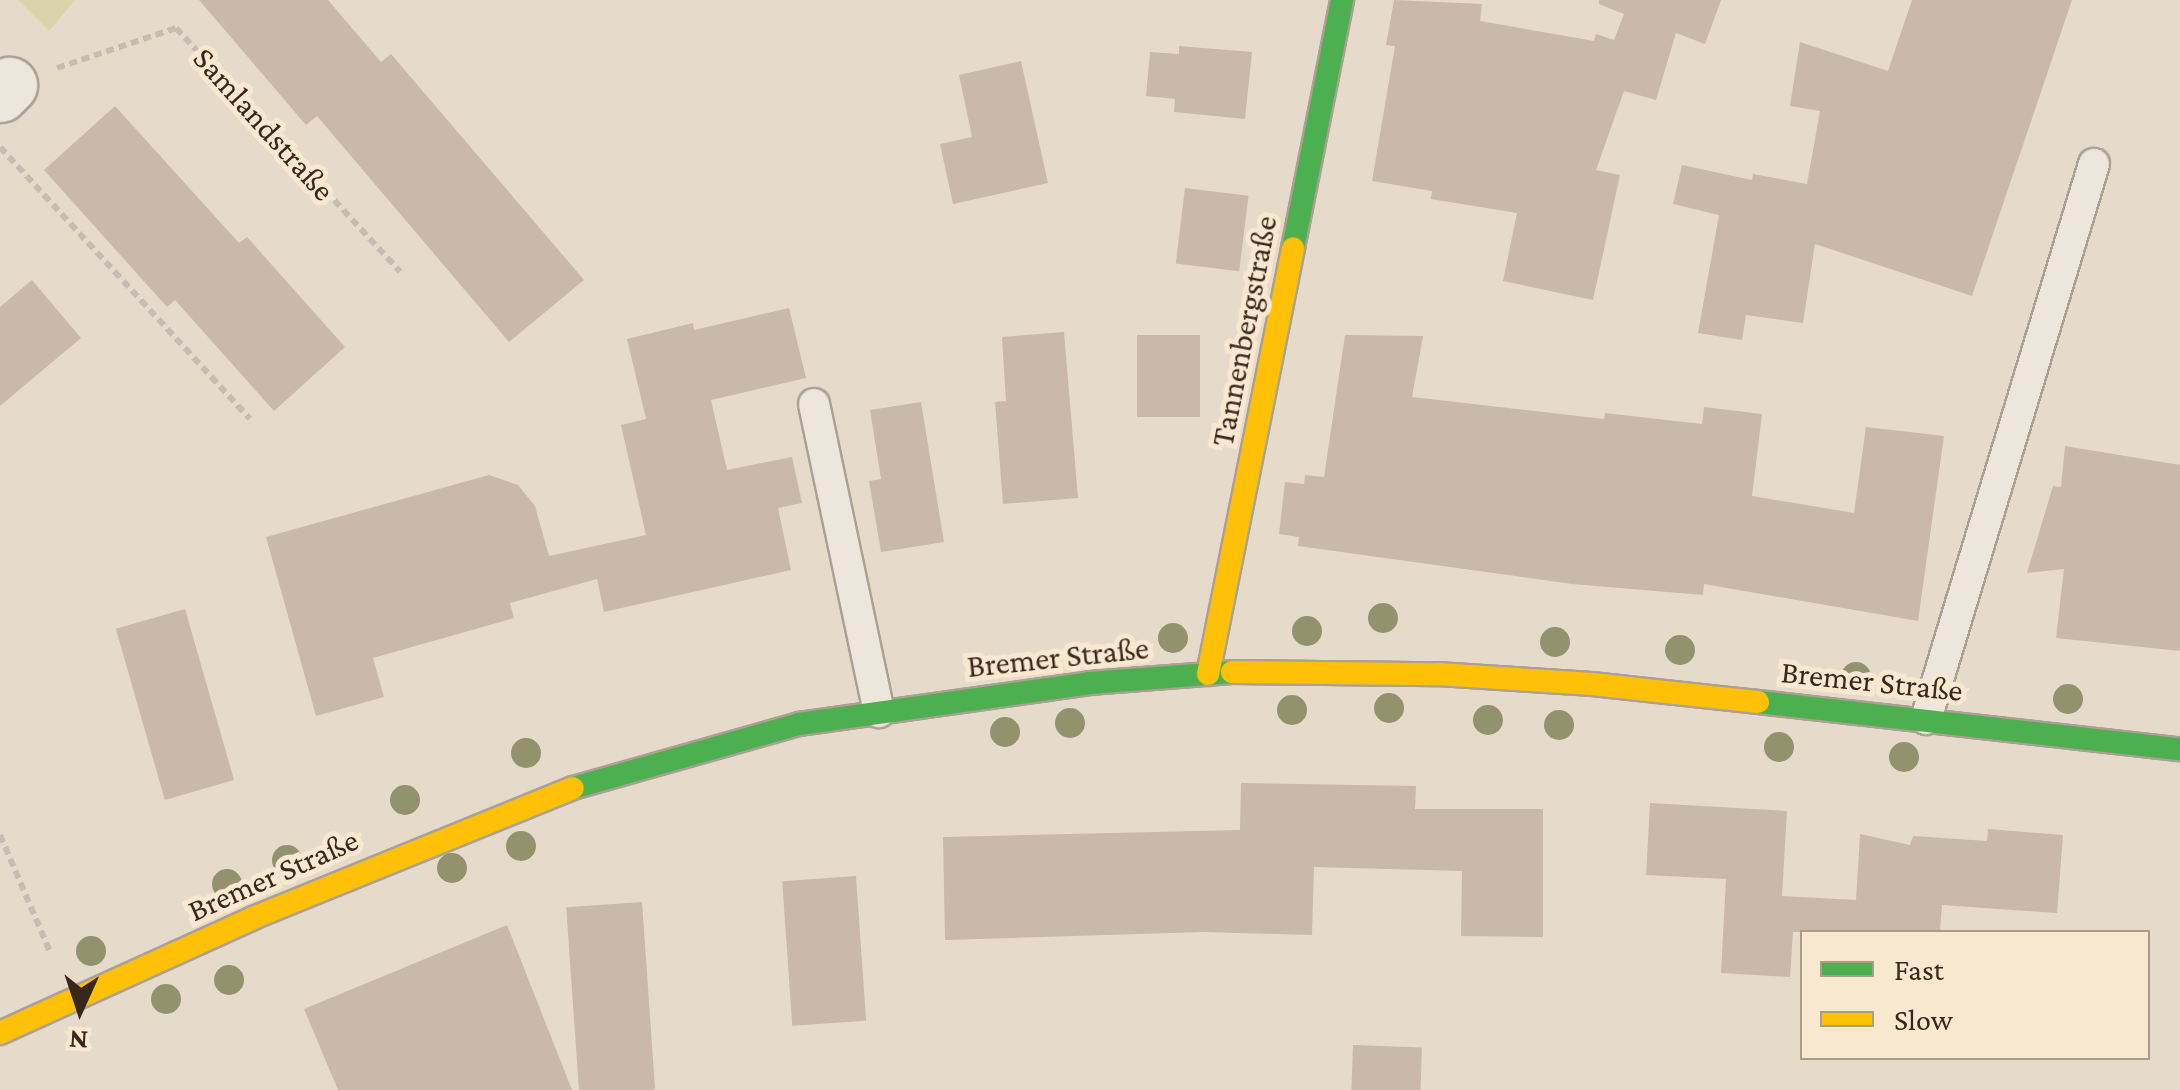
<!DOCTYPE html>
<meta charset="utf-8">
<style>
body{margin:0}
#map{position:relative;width:2180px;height:1090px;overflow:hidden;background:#e6dbca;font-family:"Crimson Pro",serif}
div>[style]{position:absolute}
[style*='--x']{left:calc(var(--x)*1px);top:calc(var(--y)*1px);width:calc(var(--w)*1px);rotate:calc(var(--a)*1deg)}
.green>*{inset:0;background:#d9d4ab}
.building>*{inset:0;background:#cab8ab;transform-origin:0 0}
.path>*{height:6px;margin-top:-3px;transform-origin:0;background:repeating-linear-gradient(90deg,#c5bdb4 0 8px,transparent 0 13px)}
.roads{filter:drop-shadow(2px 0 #aba094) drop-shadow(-2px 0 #aba094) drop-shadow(0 2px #aba094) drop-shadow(0 -2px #aba094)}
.lane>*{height:30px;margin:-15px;padding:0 15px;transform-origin:15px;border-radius:15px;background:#ede6dd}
.street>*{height:55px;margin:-27.5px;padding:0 27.5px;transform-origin:27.5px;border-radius:27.5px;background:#ede6dd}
.fast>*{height:22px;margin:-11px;padding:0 11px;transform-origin:11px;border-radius:11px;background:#4caf50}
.slow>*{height:22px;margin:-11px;padding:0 11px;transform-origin:11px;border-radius:11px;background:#ffc107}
.trees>*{width:30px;height:30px;margin:-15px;border-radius:50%;background:#92926d}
span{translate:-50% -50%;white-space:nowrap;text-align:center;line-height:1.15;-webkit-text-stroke:10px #f8e8cf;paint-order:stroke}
.street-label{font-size:32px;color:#39271c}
.legend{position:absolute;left:1800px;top:930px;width:350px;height:130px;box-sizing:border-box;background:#f8e8cf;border:2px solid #ac9b87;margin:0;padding:12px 18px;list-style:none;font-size:30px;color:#39271c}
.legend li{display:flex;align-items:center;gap:20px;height:50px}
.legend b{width:50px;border:2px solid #ac9b87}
.north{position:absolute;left:30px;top:960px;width:100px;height:100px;-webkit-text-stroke:8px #f8e8cf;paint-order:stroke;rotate:183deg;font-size:28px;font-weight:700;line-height:40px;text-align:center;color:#39271c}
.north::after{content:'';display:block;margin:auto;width:35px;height:45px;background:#39271c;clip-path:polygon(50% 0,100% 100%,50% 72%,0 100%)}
</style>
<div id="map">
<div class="green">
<i style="clip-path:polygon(18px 0,75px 0,49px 31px)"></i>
</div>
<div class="building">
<i style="clip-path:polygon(199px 0,328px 0,381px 62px,391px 54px,584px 280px,509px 342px,317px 116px,306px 125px)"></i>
<i style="clip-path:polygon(1394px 0,1482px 4px,1480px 21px,1594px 41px,1596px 34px,1614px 40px,1624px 14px,1599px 4px,1599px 0,1721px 0,1705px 44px,1676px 33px,1656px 100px,1624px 91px,1596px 170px,1620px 175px,1593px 300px,1503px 281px,1517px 213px,1431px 199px,1432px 191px,1372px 181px,1395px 46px,1386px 45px)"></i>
<i style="clip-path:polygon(1912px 0,2072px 0,1972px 296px,1815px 244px,1803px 323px,1746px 315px,1742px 340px,1698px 333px,1719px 215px,1673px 204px,1682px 165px,1752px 180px,1753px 174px,1807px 184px,1820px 111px,1790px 106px,1800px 42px,1888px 71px)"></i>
<i style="clip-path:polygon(1179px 46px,1252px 52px,1245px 119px,1174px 112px,1175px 99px,1146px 96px,1150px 52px,1179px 54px)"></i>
<i style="clip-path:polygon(1021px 61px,1048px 183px,953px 204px,940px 144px,972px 137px,959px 75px)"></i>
<i style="clip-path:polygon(115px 106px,239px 243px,247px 237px,345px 347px,274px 411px,175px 300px,167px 307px,44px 170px)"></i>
<i style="left:1185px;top:188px;width:64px;height:76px;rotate:7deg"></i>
<i style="clip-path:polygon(32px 280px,81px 338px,0 406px,0 307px)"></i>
<i style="clip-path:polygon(789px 308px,806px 378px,711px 400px,727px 470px,792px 457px,802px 503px,778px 508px,791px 570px,604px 612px,597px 579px,510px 603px,514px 618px,373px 658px,384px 697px,316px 716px,266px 537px,489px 475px,518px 485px,535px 506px,549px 556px,646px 535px,621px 425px,646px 419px,627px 339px,693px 323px,694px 330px)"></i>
<i style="clip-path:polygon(1064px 332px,1078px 498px,1003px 504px,995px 402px,1006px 401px,1002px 337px)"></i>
<i style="left:1137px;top:335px;width:63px;height:82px"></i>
<i style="clip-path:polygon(1345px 335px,1423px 336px,1412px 397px,1604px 419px,1605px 413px,1702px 424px,1704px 407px,1762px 414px,1752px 496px,1854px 513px,1866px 427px,1944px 436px,1918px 621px,1704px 584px,1703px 595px,1572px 584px,1298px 546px,1299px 537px,1279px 534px,1285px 482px,1304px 484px,1305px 475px,1324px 477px)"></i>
<i style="clip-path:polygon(921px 402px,944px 542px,881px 552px,869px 481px,881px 479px,870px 410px)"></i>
<i style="clip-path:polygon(2065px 446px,2180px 465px,2180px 651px,2056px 638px,2064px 569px,2027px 573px,2053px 486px,2061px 487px)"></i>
<i style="left:185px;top:609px;width:178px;height:72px;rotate:74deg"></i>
<i style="clip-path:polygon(1241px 783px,1416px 786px,1415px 809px,1543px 809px,1543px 937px,1461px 936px,1462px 871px,1314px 867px,1312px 935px,1204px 932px,945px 940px,943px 837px,1240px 830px)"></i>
<i style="clip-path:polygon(1650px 803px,1787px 811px,1782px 896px,1856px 900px,1860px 834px,1910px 845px,1913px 836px,1987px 841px,1988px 829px,2063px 835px,2057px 913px,1942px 905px,1940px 932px,1793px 932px,1790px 977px,1721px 973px,1726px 879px,1646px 875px)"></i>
<i style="left:856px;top:876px;width:145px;height:74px;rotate:86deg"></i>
<i style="left:642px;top:902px;width:188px;height:76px;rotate:86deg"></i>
<i style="clip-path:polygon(507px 925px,572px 1090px,338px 1090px,304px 1009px)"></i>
<i style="left:1353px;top:1045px;width:69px;height:45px;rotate:2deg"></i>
</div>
<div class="path">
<i style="--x:57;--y:68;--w:126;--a:-18.6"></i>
<i style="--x:176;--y:28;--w:331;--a:47.4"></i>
<i style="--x:0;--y:147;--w:369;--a:47.4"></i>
<i style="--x:0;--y:835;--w:129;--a:66.8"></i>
</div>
<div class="roads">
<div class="lane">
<i style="--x:814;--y:404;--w:315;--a:78.1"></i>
<i style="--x:1926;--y:719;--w:580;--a:-73.16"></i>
</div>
<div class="street">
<i style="--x:0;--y:94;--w:13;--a:-45"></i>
</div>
<div class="fast">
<i style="--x:1293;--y:248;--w:253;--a:-78.8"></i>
<i style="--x:1758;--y:702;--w:425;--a:6.4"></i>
<i style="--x:573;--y:788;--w:235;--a:-15.8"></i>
<i style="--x:799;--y:724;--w:294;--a:-8"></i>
<i style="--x:1090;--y:683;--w:142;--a:-4.4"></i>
</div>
<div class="slow">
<i style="--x:1232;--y:672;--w:206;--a:0.6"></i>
<i style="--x:1438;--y:674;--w:154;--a:3.7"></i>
<i style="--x:1592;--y:684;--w:167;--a:6.2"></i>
<i style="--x:1208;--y:674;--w:434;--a:-78.7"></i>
<i style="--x:0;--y:1033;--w:278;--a:-24.4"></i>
<i style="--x:253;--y:918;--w:345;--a:-22.1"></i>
</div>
</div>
<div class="trees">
<i style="left:1383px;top:618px"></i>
<i style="left:1307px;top:631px"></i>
<i style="left:1173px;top:638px"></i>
<i style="left:1555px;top:642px"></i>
<i style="left:1680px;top:650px"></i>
<i style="left:1856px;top:677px"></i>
<i style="left:2068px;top:699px"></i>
<i style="left:1389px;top:708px"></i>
<i style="left:1292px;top:710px"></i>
<i style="left:1488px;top:720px"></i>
<i style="left:1070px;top:723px"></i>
<i style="left:1559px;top:725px"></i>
<i style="left:1005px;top:732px"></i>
<i style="left:1779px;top:747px"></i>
<i style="left:526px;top:753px"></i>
<i style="left:1904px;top:757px"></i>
<i style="left:405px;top:800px"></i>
<i style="left:521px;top:846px"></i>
<i style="left:287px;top:860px"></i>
<i style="left:452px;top:868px"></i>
<i style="left:227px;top:884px"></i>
<i style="left:91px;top:951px"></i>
<i style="left:229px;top:980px"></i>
<i style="left:166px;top:999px"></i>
</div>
<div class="street-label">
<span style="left:264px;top:124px;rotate:48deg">Samlandstraße</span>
<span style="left:1244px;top:331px;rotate:-79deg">Tannenbergstraße</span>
<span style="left:1058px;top:657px;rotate:-6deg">Bremer Straße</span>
<span style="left:1872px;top:681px;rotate:6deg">Bremer Straße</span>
<span style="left:273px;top:875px;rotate:-24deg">Bremer Straße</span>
</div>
<ul class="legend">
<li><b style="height:12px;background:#4caf50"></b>Fast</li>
<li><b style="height:12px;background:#ffc107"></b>Slow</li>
</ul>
<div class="north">N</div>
</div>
